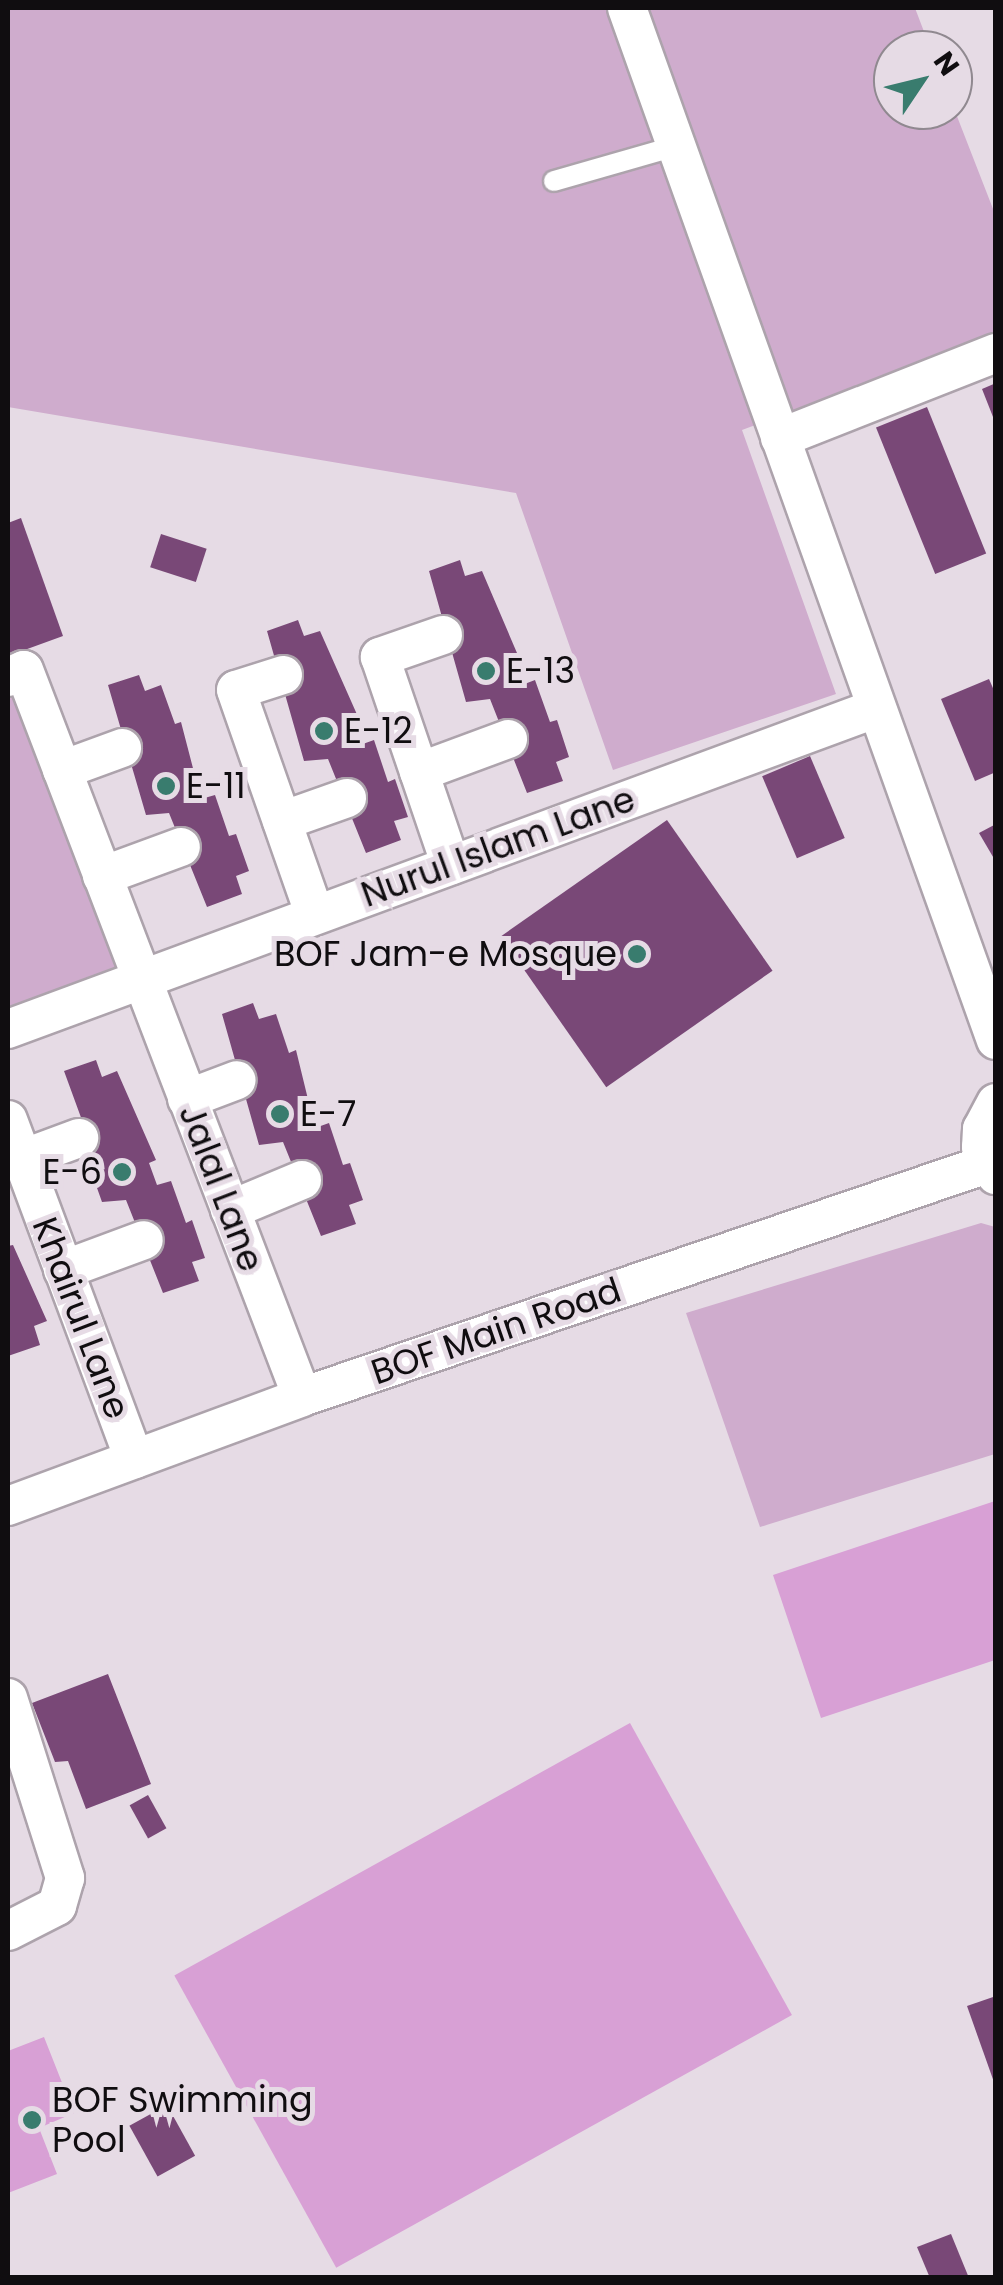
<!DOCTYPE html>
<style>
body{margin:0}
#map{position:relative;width:1003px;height:2285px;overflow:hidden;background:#e6dbe5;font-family:Poppins,sans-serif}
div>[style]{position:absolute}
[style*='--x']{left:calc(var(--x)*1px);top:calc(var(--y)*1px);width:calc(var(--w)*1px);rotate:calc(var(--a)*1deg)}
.green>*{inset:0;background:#cfaccd}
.water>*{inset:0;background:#d8a0d5;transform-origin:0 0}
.building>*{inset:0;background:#794877;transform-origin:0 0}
.roads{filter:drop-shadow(2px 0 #ada3ac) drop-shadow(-2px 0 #ada3ac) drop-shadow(0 2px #ada3ac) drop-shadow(0 -2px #ada3ac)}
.service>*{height:20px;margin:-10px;padding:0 10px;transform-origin:10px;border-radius:10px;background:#fff}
.minor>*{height:38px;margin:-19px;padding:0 19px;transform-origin:19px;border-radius:19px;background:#fff}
.dots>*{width:28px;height:28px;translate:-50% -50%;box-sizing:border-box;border:5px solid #e6dbe5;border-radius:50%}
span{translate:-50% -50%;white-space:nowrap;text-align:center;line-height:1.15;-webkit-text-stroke:10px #e6dbe5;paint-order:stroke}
.poi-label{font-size:35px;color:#100d10}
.left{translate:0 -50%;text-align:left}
.right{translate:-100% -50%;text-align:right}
.street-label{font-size:35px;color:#100d10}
.frame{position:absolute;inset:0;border:10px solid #100d10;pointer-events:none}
.north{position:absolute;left:873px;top:30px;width:100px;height:100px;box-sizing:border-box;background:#e6dbe5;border:2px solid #908990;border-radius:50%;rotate:55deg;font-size:28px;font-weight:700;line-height:40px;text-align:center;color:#100d10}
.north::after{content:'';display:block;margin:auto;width:35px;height:45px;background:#397c6e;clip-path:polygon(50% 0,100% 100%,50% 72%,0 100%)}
</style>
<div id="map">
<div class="green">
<i style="clip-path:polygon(8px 8px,915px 8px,931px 50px,893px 50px,893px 110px,953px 106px,995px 214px,995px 335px,742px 430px,836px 694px,613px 770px,516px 493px,8px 407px)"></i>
<i style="clip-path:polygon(24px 693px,125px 977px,8px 1018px,8px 699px)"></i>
<i style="clip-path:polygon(981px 1223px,995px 1227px,995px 1454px,760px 1527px,686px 1313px)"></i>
</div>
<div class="water">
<i style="clip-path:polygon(995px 1501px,995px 1660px,821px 1718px,773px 1575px)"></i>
<i style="left:630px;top:1723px;width:334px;height:521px;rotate:61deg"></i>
<i style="clip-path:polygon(44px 2037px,74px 2113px,39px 2128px,57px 2174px,8px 2193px,8px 2051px)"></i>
</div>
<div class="building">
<i style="clip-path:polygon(996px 383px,996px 422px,995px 422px,982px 389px)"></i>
<i style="left:927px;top:407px;width:158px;height:55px;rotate:68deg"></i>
<i style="clip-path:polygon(21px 518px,63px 636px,8px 656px,8px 523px)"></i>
<i style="left:161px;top:534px;width:48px;height:35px;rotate:18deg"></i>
<i style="clip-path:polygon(460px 560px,465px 576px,482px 571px,520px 660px,514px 662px,522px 685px,535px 680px,550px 722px,557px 720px,569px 757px,556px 762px,563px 781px,527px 793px,490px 699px,466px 702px,429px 571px)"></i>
<i style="clip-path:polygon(298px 620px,304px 636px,320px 631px,359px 719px,352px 722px,360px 745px,374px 740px,388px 782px,395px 779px,408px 817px,394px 821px,401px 840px,366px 853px,328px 759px,304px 761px,267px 631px)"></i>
<i style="clip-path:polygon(139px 675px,145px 691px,161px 685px,175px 724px,181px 722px,201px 799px,215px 795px,229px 836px,236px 834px,249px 871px,236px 876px,242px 894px,207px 907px,169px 813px,146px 815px,108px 685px)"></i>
<i style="clip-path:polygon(989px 679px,996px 695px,996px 772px,975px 781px,941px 699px)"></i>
<i style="left:810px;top:756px;width:89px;height:52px;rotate:67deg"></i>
<i style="left:667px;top:820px;width:184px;height:203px;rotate:55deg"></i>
<i style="clip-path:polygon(996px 824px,996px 862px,979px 833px)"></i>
<i style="clip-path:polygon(253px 1003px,259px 1019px,276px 1014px,289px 1053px,296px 1050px,315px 1128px,329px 1123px,343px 1165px,350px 1163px,363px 1200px,349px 1205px,356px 1224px,321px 1236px,283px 1142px,259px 1145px,222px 1014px)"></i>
<i style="clip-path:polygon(96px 1060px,102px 1077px,117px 1071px,156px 1160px,149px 1163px,157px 1185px,171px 1181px,186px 1223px,192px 1220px,205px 1258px,192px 1262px,199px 1281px,163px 1293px,126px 1200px,102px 1202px,75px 1126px,83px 1123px,64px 1071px)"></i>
<i style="clip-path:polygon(13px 1245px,47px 1321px,34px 1326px,40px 1345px,8px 1356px,8px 1246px)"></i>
<i style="clip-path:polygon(108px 1674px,151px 1784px,86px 1809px,68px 1761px,55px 1762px,32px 1703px)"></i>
<i style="left:148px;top:1795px;width:38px;height:21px;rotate:61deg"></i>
<i style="clip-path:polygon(996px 1996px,996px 2085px,995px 2085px,967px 2006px)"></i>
<i style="left:167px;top:2105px;width:58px;height:43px;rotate:61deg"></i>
<i style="clip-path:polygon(951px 2234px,969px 2278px,930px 2278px,917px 2247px)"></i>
</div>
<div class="roads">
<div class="service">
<i style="--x:554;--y:181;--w:127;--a:-16"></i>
</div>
<div class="minor">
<i style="--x:627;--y:8;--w:1096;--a:70.33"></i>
<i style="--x:780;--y:438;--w:232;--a:-21.5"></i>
<i style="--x:443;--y:635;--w:67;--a:160.8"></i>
<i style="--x:380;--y:657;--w:220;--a:71.2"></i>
<i style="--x:283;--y:675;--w:49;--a:162.3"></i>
<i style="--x:236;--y:690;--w:238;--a:70.7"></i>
<i style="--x:8;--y:677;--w:17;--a:-24"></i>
<i style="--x:24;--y:670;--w:778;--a:69.07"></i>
<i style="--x:62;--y:770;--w:64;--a:-20.1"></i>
<i style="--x:419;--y:772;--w:95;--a:-20.3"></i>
<i style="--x:282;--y:821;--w:69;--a:-19.5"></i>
<i style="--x:102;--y:876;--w:84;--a:-20.2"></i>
<i style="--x:8;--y:1029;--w:926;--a:-20.27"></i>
<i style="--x:187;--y:1099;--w:53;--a:-20.8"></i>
<i style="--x:996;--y:1103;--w:30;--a:118"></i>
<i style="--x:982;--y:1129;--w:18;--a:93"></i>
<i style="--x:981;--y:1147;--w:32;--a:62"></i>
<i style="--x:8;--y:1120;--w:362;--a:69.6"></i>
<i style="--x:22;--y:1159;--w:61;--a:-20.2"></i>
<i style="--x:230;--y:1210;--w:78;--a:-22.6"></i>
<i style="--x:63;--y:1270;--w:86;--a:-20.3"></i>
<i style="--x:8;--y:1506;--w:314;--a:-20.3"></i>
<i style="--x:302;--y:1397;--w:724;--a:-18.79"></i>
<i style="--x:8;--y:1698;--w:189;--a:72.4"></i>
<i style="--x:65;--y:1878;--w:29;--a:106"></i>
<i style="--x:57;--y:1906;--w:55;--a:153"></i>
</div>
</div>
<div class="dots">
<i style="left:486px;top:671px;background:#397c6e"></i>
<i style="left:324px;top:731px;background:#397c6e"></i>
<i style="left:166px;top:786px;background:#397c6e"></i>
<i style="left:637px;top:954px;background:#397c6e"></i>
<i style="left:280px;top:1114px;background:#397c6e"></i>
<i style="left:122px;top:1172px;background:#397c6e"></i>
<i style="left:32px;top:2120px;background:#397c6e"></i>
</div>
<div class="poi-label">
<span class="left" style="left:506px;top:671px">E-13</span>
<span class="left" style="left:344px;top:731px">E-12</span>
<span class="left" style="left:186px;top:786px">E-11</span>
<span class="right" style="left:617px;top:954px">BOF Jam-e Mosque</span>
<span class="left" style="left:300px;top:1114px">E-7</span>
<span class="right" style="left:102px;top:1172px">E-6</span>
<span class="left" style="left:52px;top:2120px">BOF Swimming<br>Pool</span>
</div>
<div class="street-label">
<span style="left:498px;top:847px;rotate:-20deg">Nurul Islam Lane</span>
<span style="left:221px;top:1188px;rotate:69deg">Jalal Lane</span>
<span style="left:81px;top:1318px;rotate:69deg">Khairul Lane</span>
<span style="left:496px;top:1331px;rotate:-19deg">BOF Main Road</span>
</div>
<div class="frame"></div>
<div class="north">N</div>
</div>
